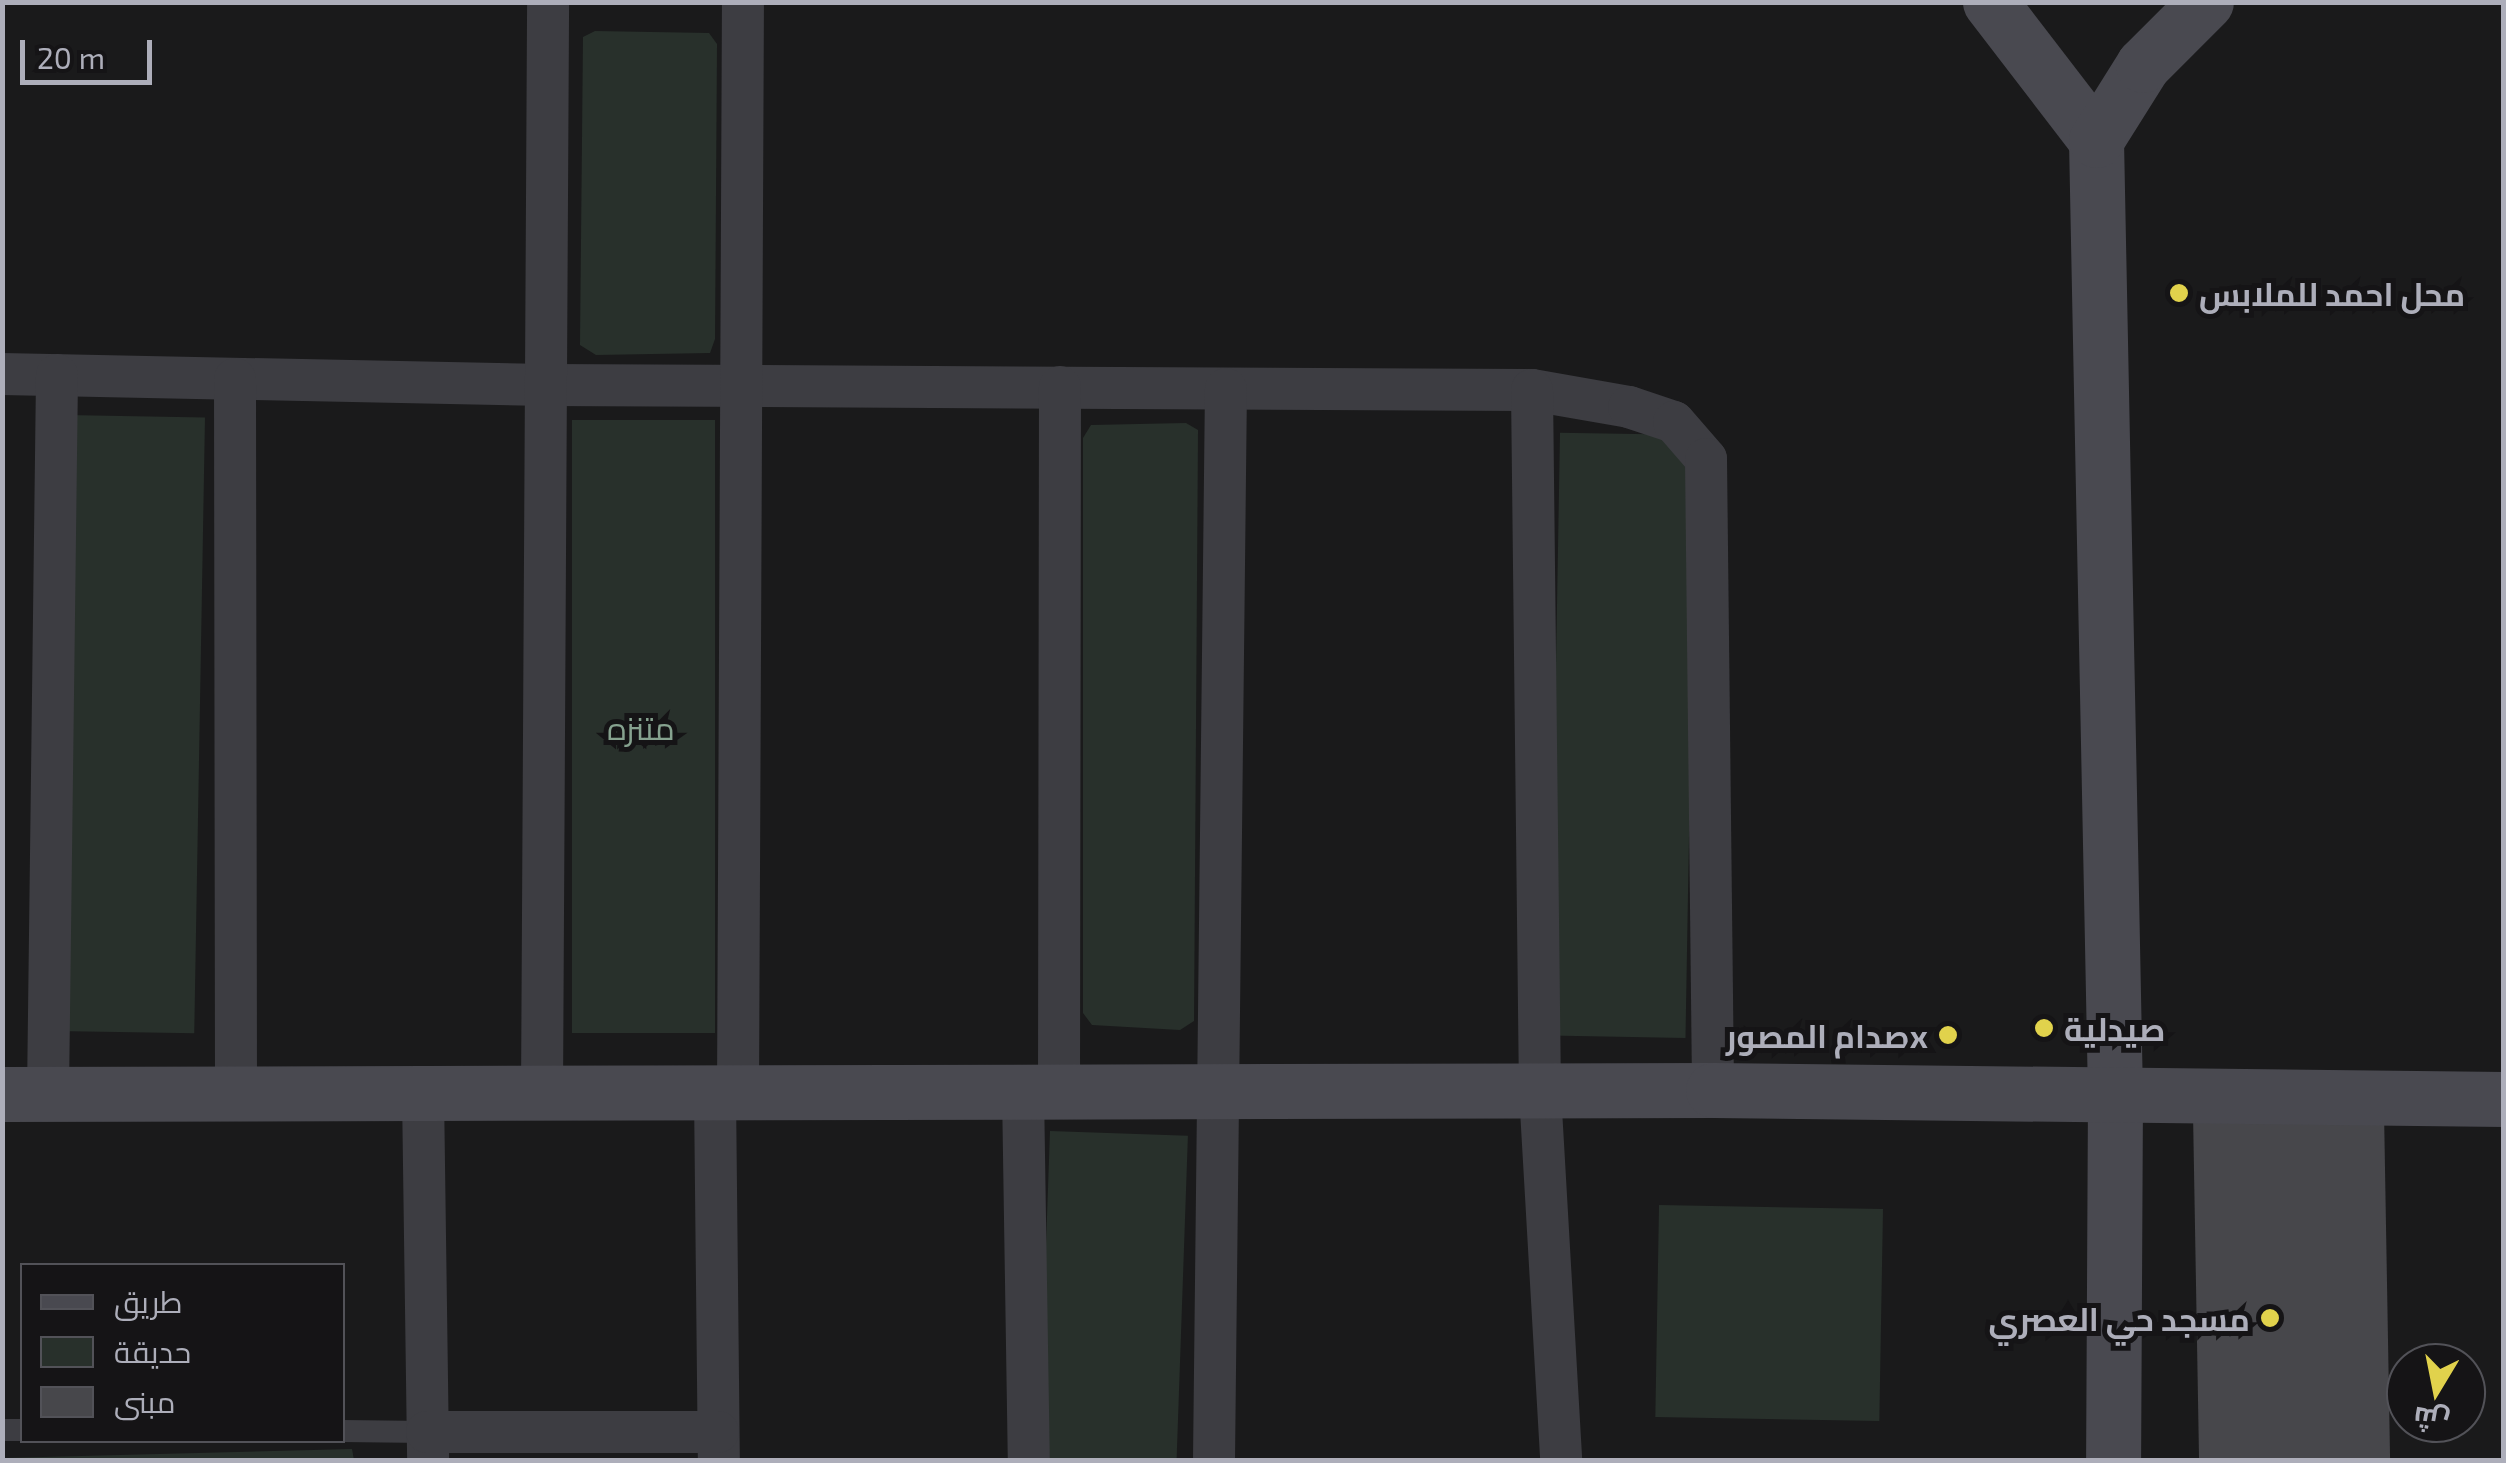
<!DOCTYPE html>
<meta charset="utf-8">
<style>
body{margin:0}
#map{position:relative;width:2506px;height:1463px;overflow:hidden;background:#1a1a1b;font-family:"Exo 2",Cairo,sans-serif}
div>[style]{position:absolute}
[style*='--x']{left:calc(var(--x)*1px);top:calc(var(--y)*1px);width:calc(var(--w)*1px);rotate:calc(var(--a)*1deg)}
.green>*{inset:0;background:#28302b;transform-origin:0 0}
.building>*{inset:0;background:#47474b;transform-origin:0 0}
.lane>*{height:22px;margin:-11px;padding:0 11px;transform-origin:11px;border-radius:11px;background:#3d3d42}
.street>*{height:42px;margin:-21px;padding:0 21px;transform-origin:21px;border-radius:21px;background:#3d3d42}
.secondary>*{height:55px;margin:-27.5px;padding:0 27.5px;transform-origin:27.5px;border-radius:27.5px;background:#494950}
.dots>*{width:28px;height:28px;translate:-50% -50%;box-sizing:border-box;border:5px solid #151416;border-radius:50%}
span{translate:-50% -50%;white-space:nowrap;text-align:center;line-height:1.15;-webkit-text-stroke:10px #151416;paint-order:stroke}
.poi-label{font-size:32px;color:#adaeba;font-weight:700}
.left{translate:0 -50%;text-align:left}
.right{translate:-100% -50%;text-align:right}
.park-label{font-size:32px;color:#86a28f}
.frame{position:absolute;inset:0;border:5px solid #adaeba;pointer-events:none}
.legend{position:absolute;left:20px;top:1263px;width:325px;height:180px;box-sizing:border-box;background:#151416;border:2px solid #525258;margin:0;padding:12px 18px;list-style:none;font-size:30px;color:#adaeba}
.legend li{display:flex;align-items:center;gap:20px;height:50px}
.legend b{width:50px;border:2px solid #525258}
.north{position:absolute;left:2386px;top:1343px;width:100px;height:100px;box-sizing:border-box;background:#151416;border:2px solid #525258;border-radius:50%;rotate:190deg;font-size:28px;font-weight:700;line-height:40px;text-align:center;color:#adaeba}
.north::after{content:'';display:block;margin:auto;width:35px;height:45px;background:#e1d24c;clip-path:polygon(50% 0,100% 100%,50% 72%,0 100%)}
.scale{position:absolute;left:20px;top:40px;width:132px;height:45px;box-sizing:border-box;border:5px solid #adaeba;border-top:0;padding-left:12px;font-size:30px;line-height:35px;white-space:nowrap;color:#adaeba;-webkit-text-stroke:8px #151416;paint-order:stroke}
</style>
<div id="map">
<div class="green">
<i style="clip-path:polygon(595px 31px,709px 33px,717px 44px,715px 339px,710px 353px,596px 355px,580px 345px,583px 37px)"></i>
<i style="left:66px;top:415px;width:139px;height:616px;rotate:1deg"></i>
<i style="left:572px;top:420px;width:143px;height:613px"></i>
<i style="clip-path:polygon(1186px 423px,1198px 430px,1194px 1021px,1180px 1030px,1092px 1025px,1083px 1013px,1083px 438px,1091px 425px)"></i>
<i style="left:1696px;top:435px;width:603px;height:136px;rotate:91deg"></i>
<i style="left:1050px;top:1131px;width:138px;height:329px;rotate:2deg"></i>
<i style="left:1883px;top:1209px;width:212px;height:224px;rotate:91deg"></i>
<i style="clip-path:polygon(352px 1449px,354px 1460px,2px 1460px,3px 1458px)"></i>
</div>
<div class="building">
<i style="left:2384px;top:1111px;width:349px;height:191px;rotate:89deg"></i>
</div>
<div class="lane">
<i style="--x:2;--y:1430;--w:20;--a:0"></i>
<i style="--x:342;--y:1431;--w:85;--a:0.7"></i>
</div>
<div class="street">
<i style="--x:2;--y:374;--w:544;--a:1.16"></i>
<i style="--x:546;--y:385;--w:986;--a:0.29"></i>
<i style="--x:1532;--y:390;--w:98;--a:9.9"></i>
<i style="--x:1629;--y:407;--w:47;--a:18.4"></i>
<i style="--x:1674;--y:422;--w:49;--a:49.1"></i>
<i style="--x:1706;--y:459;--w:631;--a:89.36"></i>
<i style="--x:235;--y:379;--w:715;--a:89.92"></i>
<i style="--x:1532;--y:390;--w:702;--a:89.35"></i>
<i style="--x:1540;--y:1092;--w:369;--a:86.7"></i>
<i style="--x:1023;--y:1091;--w:369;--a:89.1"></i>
<i style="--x:1059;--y:1091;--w:704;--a:-89.92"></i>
<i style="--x:48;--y:1093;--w:718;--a:-89.28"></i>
<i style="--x:423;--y:1093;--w:367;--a:89.2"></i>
<i style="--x:542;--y:1093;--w:1091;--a:-89.68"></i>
<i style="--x:715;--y:1093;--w:367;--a:89.4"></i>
<i style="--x:738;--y:1093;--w:1091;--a:-89.74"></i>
<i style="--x:427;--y:1432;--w:291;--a:0"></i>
<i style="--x:1214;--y:1460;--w:1071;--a:-89.36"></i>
</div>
<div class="secondary">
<i style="--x:1990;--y:2;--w:174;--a:52.5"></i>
<i style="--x:2096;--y:140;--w:955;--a:88.86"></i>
<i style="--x:2115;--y:1095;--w:365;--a:90.3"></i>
<i style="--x:2096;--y:140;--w:89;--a:-57.9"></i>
<i style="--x:2143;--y:65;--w:89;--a:-45"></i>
<i style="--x:2;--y:1094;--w:1711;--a:-0.13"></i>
<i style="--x:1713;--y:1090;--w:791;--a:0.65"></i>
</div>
<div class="dots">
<i style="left:2179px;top:293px;background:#e1d24c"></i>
<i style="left:2044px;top:1028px;background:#e1d24c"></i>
<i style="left:1948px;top:1035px;background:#e1d24c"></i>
<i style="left:2270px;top:1318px;background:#e1d24c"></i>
</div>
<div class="poi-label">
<span class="left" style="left:2199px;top:293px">محل احمد للملابس</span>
<span class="left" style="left:2064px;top:1028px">صيدلية</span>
<span class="right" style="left:1928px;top:1035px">صدام المصورx</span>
<span class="right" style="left:2250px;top:1318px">مسجد حي العصري</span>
</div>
<div class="park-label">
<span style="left:641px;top:727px">متنزه</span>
</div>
<div class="frame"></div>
<ul class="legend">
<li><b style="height:12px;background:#494950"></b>طريق</li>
<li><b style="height:28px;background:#28302b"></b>حديقة</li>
<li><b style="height:28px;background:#47474b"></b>مبنى</li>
</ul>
<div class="north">ش</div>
<div class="scale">20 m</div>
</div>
